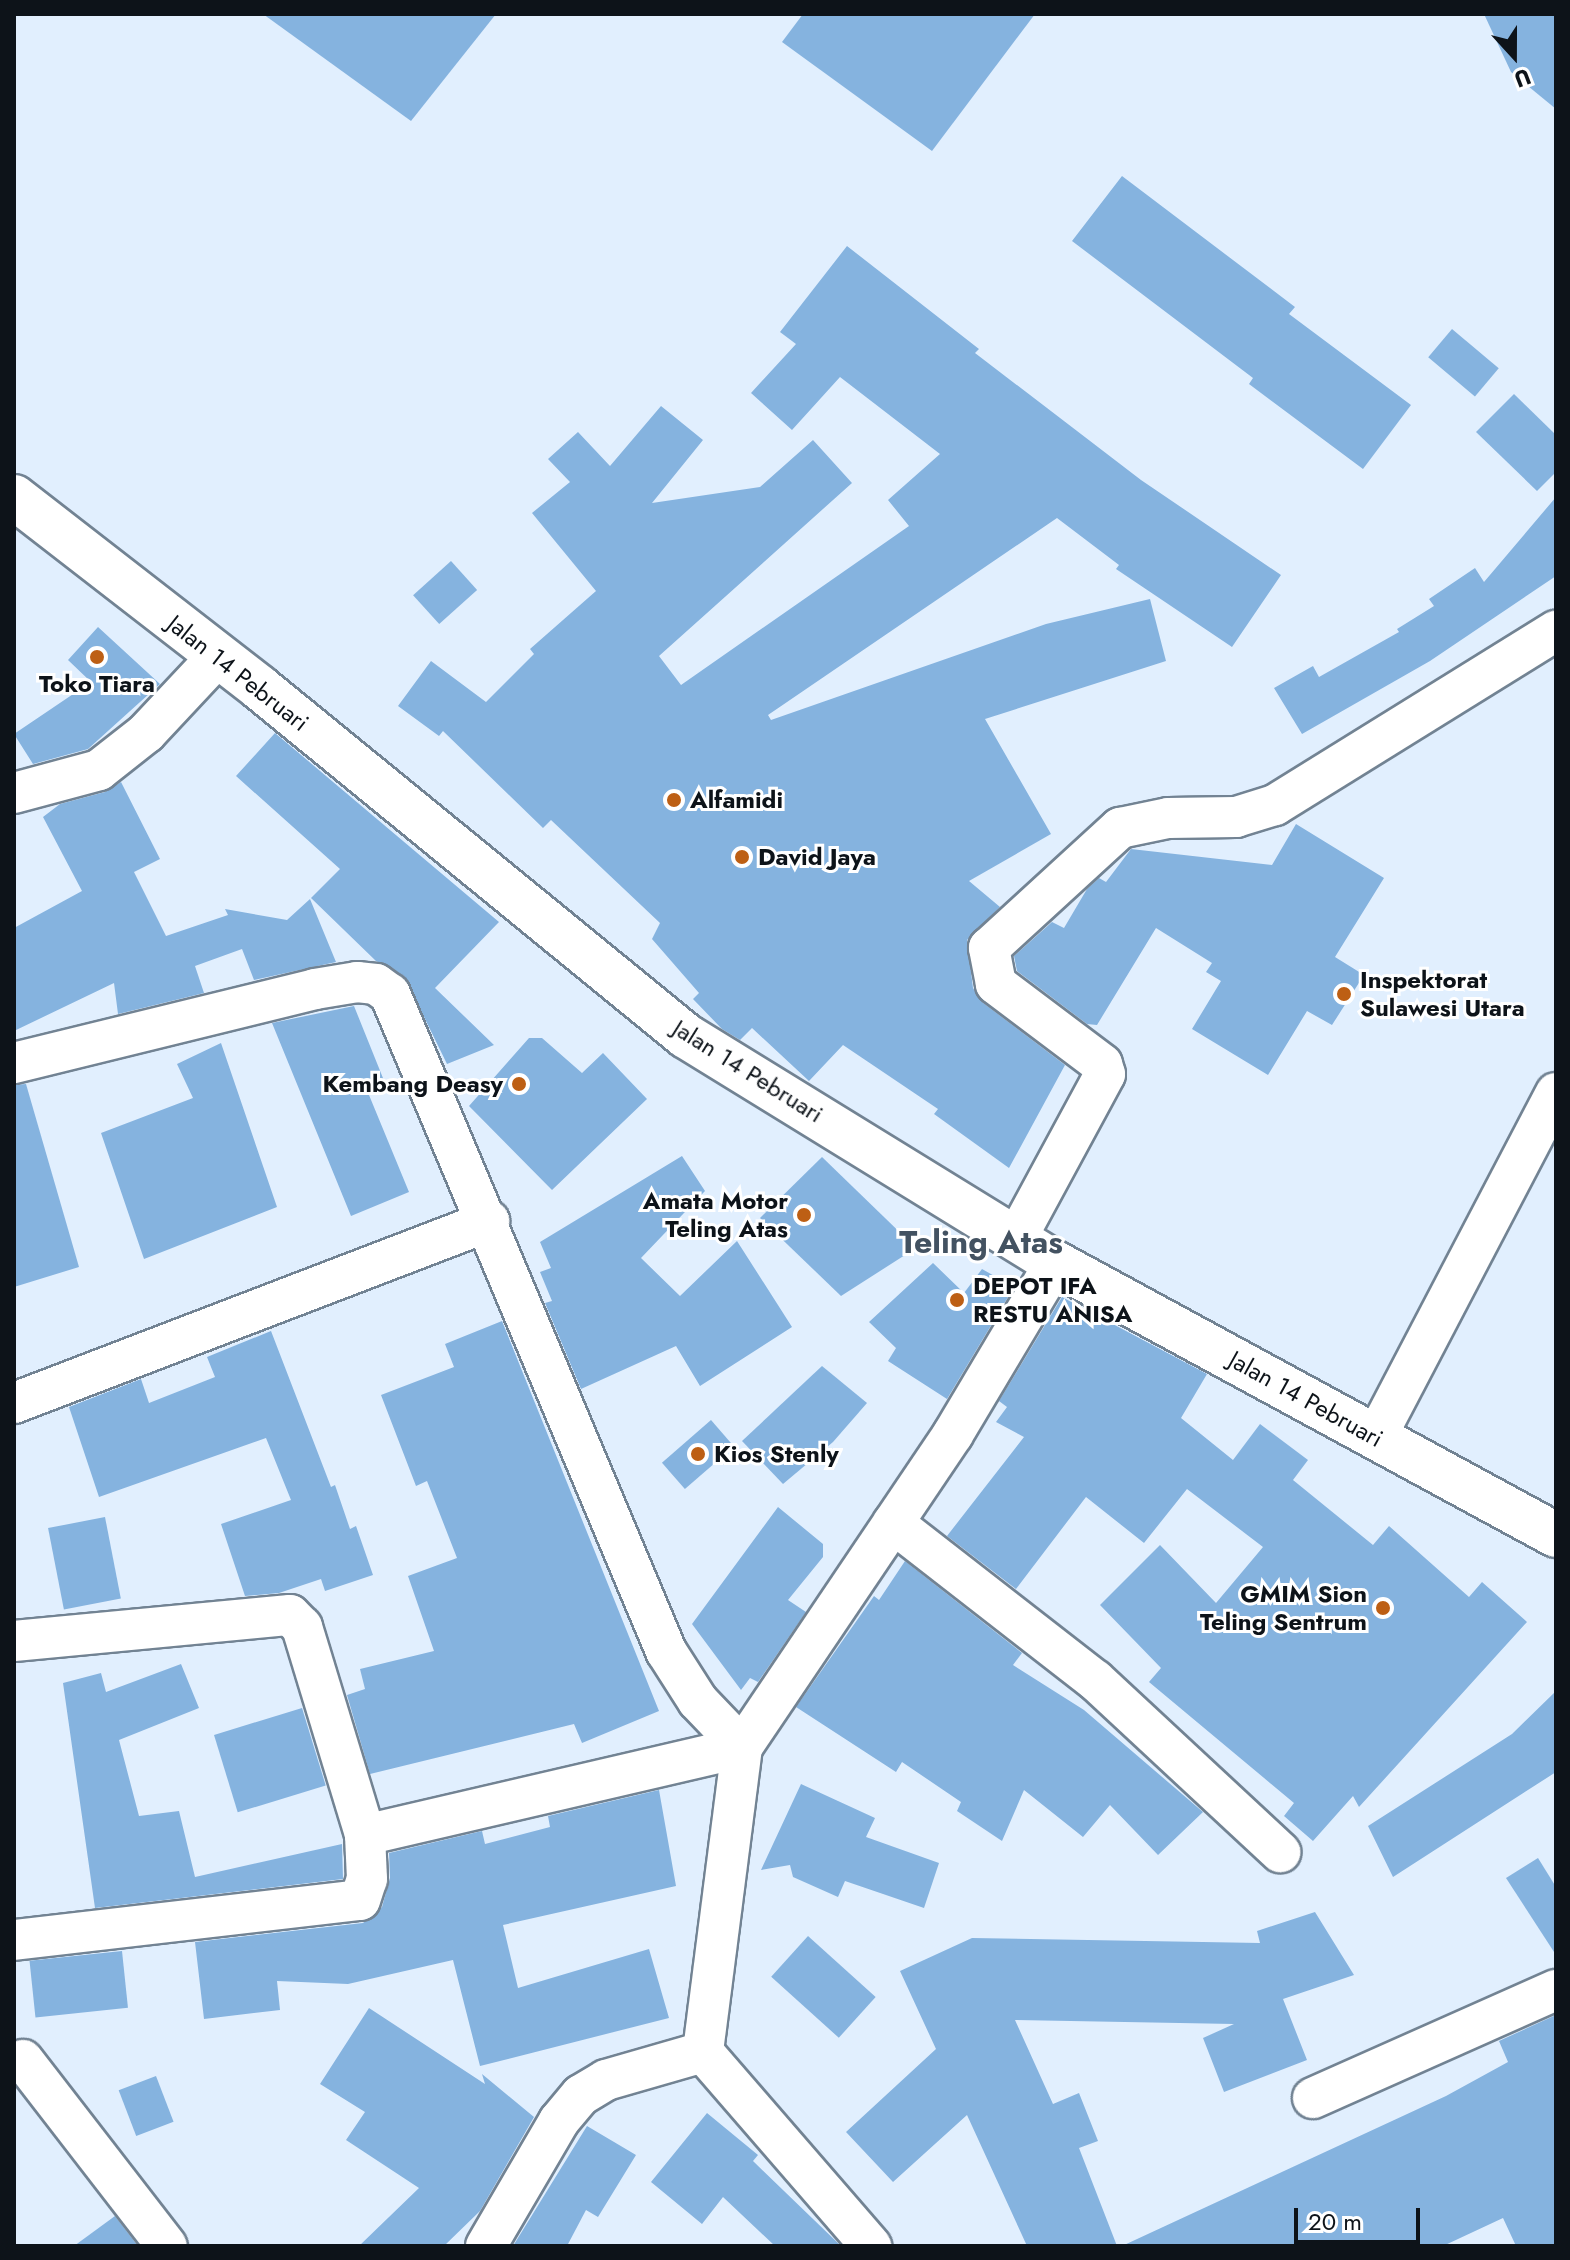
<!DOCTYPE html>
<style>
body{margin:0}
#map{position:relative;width:1570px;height:2260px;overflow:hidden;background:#e1effe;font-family:Jost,sans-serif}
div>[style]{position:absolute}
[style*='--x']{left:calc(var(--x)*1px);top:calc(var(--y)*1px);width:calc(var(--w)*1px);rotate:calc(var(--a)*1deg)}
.building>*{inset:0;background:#85b3df;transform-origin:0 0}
.roads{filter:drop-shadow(2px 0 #728393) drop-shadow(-2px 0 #728393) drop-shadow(0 2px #728393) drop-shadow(0 -2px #728393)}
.street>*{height:40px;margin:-20px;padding:0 20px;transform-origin:20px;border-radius:20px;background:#fff}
.secondary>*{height:44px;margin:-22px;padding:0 22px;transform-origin:22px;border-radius:22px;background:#fff}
.dots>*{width:22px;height:22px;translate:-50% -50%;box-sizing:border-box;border:4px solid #fff;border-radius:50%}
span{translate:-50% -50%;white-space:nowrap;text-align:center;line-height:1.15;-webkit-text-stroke:6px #fff;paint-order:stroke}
.street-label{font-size:24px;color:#0d1319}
.poi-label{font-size:24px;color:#0d1319;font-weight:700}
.left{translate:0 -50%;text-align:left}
.right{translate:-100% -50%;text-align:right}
.district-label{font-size:32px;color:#435261;font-weight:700}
.frame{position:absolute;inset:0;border:16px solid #0d1319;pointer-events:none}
.north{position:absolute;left:1474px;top:16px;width:80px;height:80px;-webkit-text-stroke:6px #fff;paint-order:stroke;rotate:159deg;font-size:22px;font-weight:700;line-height:32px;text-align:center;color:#0d1319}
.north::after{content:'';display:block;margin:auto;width:28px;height:36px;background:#0d1319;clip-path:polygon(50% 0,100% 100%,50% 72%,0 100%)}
.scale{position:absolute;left:1294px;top:2208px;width:126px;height:36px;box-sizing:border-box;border:4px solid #0d1319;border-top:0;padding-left:10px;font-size:24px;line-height:28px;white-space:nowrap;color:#0d1319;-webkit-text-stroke:6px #fff;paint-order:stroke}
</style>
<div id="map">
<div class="building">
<i style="clip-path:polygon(263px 14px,496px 14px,411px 121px)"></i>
<i style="clip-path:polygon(803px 14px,1035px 14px,932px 151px,782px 42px)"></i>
<i style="clip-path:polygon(1484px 14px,1556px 14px,1556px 109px,1511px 72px)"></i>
<i style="clip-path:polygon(1122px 176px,1295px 307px,1289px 314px,1411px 405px,1363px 469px,1249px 384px,1253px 378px,1072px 241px)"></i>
<i style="clip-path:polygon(847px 246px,979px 349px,975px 353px,1141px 480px,1281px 575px,1232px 647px,1116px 569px,1119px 565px,1057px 518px,768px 715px,771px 720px,1046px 624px,1150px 599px,1166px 661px,985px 719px,1051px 834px,969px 881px,1000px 907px,967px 940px,973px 988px,982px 1002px,1065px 1065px,1009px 1168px,934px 1114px,938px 1109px,843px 1045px,809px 1081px,752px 1028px,740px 1040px,722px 1029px,693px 999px,699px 993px,652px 939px,660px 923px,551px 820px,543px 828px,443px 731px,439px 736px,398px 706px,431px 661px,486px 702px,534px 654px,530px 649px,596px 591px,532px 513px,570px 482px,548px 459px,578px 432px,610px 466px,661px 406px,703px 440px,652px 503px,760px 487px,813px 440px,852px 483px,659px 656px,681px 685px,909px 526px,888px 500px,940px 454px,840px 377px,792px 430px,751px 393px,796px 344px,780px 332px)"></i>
<i style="left:1452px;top:329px;width:61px;height:37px;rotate:40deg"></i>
<i style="clip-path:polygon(1514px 394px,1556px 435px,1556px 472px,1537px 491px,1476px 432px)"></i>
<i style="clip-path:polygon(1556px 497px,1556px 576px,1430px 661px,1302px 734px,1274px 688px,1313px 666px,1319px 677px,1399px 632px,1397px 629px,1434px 606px,1429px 599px,1475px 568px,1484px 582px)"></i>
<i style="left:451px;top:561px;width:39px;height:51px;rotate:48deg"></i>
<i style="clip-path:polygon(98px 627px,160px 684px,88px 749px,33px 764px,14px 734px,91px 682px,68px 660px)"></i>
<i style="clip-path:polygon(275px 733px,499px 922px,435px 988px,494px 1045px,447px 1064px,404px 976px,376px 961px,311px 898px,340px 869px,236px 776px)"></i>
<i style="clip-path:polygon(121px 782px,160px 859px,134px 872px,166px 936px,228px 915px,225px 909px,287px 920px,310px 899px,336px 962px,254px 980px,242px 949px,195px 966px,204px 993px,118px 1014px,114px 983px,14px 1031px,14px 928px,82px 891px,43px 817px,60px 804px,105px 792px)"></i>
<i style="clip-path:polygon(1296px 824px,1384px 878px,1335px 957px,1364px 975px,1332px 1025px,1307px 1011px,1268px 1075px,1192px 1029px,1221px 981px,1206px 972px,1212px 963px,1156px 928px,1097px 1025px,1087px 1024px,1017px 971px,1014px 956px,1052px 922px,1064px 928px,1087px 889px,1099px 878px,1106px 882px,1131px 849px,1272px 865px)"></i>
<i style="clip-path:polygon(354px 1006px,387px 1088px,369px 1095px,409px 1192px,351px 1216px,272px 1023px)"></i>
<i style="clip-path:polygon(529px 1038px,542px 1038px,582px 1073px,603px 1053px,647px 1099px,552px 1190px,469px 1106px)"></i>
<i style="clip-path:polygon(221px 1043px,277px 1207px,144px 1259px,101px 1133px,193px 1098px,177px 1064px)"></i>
<i style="clip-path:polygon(26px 1084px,79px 1267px,14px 1287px,14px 1085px)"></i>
<i style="clip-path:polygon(682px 1156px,705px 1191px,641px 1258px,680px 1296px,737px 1241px,792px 1327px,700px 1386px,676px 1346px,581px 1389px,545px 1303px,552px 1301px,540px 1272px,551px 1268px,540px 1242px)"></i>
<i style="clip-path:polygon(822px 1157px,916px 1248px,841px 1296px,760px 1218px)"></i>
<i style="clip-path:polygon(933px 1263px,964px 1293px,982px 1269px,1014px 1287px,947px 1399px,888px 1361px,896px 1348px,869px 1322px)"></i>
<i style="clip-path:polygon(1062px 1297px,1207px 1374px,1181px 1418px,1233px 1460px,1260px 1424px,1308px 1460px,1293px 1480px,1373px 1545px,1389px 1526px,1469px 1597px,1482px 1582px,1527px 1622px,1359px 1807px,1353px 1796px,1313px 1841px,1284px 1816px,1294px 1803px,1149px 1682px,1161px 1668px,1100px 1605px,1160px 1545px,1216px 1603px,1263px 1547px,1187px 1489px,1144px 1543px,1086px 1497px,1016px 1589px,947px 1536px,1024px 1437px,996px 1422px,1007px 1407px,999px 1401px)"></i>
<i style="clip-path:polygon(502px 1321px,659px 1711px,582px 1743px,574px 1724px,370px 1774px,347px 1695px,365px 1689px,360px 1669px,434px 1651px,408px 1576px,457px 1558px,427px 1481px,416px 1486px,381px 1395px,454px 1367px,445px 1344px)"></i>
<i style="clip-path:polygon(271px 1331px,331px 1487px,335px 1485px,350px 1529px,356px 1526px,373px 1575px,325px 1591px,321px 1579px,279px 1593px,245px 1596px,221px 1524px,291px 1500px,266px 1438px,99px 1497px,69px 1407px,141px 1379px,149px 1403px,215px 1377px,207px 1357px)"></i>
<i style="clip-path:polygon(822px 1366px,867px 1403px,833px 1442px,783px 1484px,742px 1441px)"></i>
<i style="left:711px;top:1420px;width:35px;height:65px;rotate:49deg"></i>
<i style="clip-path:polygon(778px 1507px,823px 1544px,823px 1557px,788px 1600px,806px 1612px,758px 1682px,750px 1678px,741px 1690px,692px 1624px)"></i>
<i style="left:105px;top:1517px;width:83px;height:58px;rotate:79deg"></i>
<i style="clip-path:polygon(905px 1561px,1022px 1653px,1013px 1665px,1084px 1710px,1203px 1812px,1158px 1855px,1110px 1805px,1083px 1837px,1024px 1790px,1002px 1841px,957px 1811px,961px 1802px,902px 1762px,896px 1772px,796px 1707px,874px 1596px,879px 1600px)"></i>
<i style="clip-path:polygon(181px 1664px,199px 1708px,119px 1740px,139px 1816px,179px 1811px,195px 1877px,342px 1844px,343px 1879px,95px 1908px,63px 1683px,101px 1673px,106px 1692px)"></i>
<i style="clip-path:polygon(1556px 1691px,1556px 1772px,1393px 1877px,1368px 1826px,1512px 1734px)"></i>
<i style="left:302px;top:1708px;width:81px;height:92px;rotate:73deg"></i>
<i style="clip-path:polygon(801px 1784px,875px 1818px,866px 1837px,939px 1863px,924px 1908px,845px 1881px,838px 1897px,793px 1877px,790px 1865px,761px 1870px)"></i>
<i style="clip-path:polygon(659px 1790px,676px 1886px,503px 1925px,518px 1988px,649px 1949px,669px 2018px,480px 2066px,453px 1960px,348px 1984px,277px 1981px,280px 2010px,204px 2019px,195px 1942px,363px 1923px,382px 1907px,390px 1878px,389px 1853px,482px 1831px,485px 1844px,550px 1827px,548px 1816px)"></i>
<i style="clip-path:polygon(1538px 1858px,1556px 1887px,1556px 1955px,1506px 1878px)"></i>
<i style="clip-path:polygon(1315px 1912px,1354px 1975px,1283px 1999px,1307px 2060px,1224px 2092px,1203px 2038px,1234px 2024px,1015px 2020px,1053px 2104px,1079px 2093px,1098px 2141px,1079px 2148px,1117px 2246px,1027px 2246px,967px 2115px,893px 2182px,846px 2132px,936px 2049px,900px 1971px,972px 1938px,1260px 1943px,1257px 1931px)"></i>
<i style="left:808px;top:1936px;width:91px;height:55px;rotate:42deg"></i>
<i style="left:122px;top:1951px;width:57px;height:93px;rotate:84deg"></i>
<i style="clip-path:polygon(369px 2008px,485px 2084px,482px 2074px,534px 2117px,480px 2211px,444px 2246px,359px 2246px,419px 2188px,346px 2140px,365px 2112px,320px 2084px)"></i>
<i style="clip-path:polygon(1556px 2015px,1556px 2246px,1516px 2246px,1503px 2218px,1443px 2246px,1122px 2246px,1446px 2096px,1508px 2062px,1499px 2041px)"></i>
<i style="left:156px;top:2076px;width:49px;height:40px;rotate:69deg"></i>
<i style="clip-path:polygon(707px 2113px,758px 2155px,753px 2161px,841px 2246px,775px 2246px,723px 2197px,702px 2224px,651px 2182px)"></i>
<i style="clip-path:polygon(587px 2126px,636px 2155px,598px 2217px,586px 2210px,567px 2246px,513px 2246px)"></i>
<i style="clip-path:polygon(115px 2216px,138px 2246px,74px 2246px)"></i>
</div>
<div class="roads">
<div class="street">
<i style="--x:14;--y:793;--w:88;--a:-15.1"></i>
<i style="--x:99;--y:770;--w:60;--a:-38.2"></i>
<i style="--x:146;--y:733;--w:105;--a:-46.9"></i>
<i style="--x:14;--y:1063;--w:310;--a:-13.8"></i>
<i style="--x:315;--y:989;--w:43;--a:-9.5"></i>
<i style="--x:357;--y:982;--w:19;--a:6"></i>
<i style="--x:376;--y:984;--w:17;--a:36"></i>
<i style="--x:390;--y:994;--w:713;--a:67.21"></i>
<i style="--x:666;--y:1651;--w:59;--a:57.4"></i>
<i style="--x:698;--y:1701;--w:64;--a:46.3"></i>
<i style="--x:742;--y:1747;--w:307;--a:97.3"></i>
<i style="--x:703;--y:2052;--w:257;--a:49.1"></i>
<i style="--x:1017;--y:1237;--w:185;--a:-61.6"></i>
<i style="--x:1105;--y:1074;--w:10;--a:-107"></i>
<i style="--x:1102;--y:1064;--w:133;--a:-143"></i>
<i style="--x:996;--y:984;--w:37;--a:-101"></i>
<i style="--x:989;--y:948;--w:178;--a:-42.5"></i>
<i style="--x:1120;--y:828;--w:49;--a:-11.8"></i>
<i style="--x:1168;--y:818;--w:68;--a:-0.8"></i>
<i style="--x:1236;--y:817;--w:41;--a:-17.1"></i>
<i style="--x:1275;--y:805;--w:331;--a:-31.8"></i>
<i style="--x:14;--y:1403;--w:509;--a:-20.96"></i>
<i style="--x:1376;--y:1437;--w:388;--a:-62.4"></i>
<i style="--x:893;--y:1523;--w:256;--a:37.9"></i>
<i style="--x:1095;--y:1680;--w:253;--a:42.9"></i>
<i style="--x:14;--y:1641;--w:277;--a:-5.4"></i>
<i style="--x:290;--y:1615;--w:17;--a:45"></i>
<i style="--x:302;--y:1627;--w:217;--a:73.1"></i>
<i style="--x:14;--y:1940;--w:348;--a:-6.6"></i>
<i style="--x:360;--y:1900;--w:22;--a:-72"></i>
<i style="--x:367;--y:1879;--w:44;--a:-92.6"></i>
<i style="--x:365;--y:1835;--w:387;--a:-13.1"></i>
<i style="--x:742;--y:1747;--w:377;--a:-56"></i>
<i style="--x:953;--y:1434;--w:199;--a:-59.2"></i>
<i style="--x:23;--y:2060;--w:235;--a:52.3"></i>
<i style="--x:1313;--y:2098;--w:266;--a:-24"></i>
<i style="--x:486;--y:2246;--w:145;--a:-59.7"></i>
<i style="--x:559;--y:2121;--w:34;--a:-50"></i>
<i style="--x:581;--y:2095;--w:29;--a:-31"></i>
<i style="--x:606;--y:2080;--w:101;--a:-16.1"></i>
</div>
<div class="secondary">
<i style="--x:14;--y:497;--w:311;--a:37.8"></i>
<i style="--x:260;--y:688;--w:550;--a:39.25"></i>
<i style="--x:686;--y:1036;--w:433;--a:31.6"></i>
<i style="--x:1055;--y:1263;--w:570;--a:28.5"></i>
</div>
</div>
<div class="dots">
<i style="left:97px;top:657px;background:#bd5f14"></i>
<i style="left:674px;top:800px;background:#bd5f14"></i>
<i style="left:742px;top:857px;background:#bd5f14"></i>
<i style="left:1344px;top:994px;background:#bd5f14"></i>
<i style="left:519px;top:1084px;background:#bd5f14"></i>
<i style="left:804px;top:1215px;background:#bd5f14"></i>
<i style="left:957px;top:1300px;background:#bd5f14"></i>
<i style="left:698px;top:1454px;background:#bd5f14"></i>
<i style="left:1383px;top:1608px;background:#bd5f14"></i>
</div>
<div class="street-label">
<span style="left:238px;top:673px;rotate:38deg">Jalan 14 Pebruari</span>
<span style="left:748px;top:1071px;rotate:32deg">Jalan 14 Pebruari</span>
<span style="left:1306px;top:1399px;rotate:29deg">Jalan 14 Pebruari</span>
</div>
<div class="poi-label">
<span style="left:97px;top:684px">Toko Tiara</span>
<span class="left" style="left:690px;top:800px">Alfamidi</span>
<span class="left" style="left:758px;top:857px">David Jaya</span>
<span class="left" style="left:1360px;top:994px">Inspektorat<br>Sulawesi Utara</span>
<span class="right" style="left:503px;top:1084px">Kembang Deasy</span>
<span class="right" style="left:788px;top:1215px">Amata Motor<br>Teling Atas</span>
<span class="left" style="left:973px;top:1300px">DEPOT IFA<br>RESTU ANISA</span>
<span class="left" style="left:714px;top:1454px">Kios Stenly</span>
<span class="right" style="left:1367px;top:1608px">GMIM Sion<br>Teling Sentrum</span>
</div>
<div class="district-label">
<span style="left:981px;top:1242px">Teling Atas</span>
</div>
<div class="frame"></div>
<div class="north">U</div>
<div class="scale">20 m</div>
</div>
